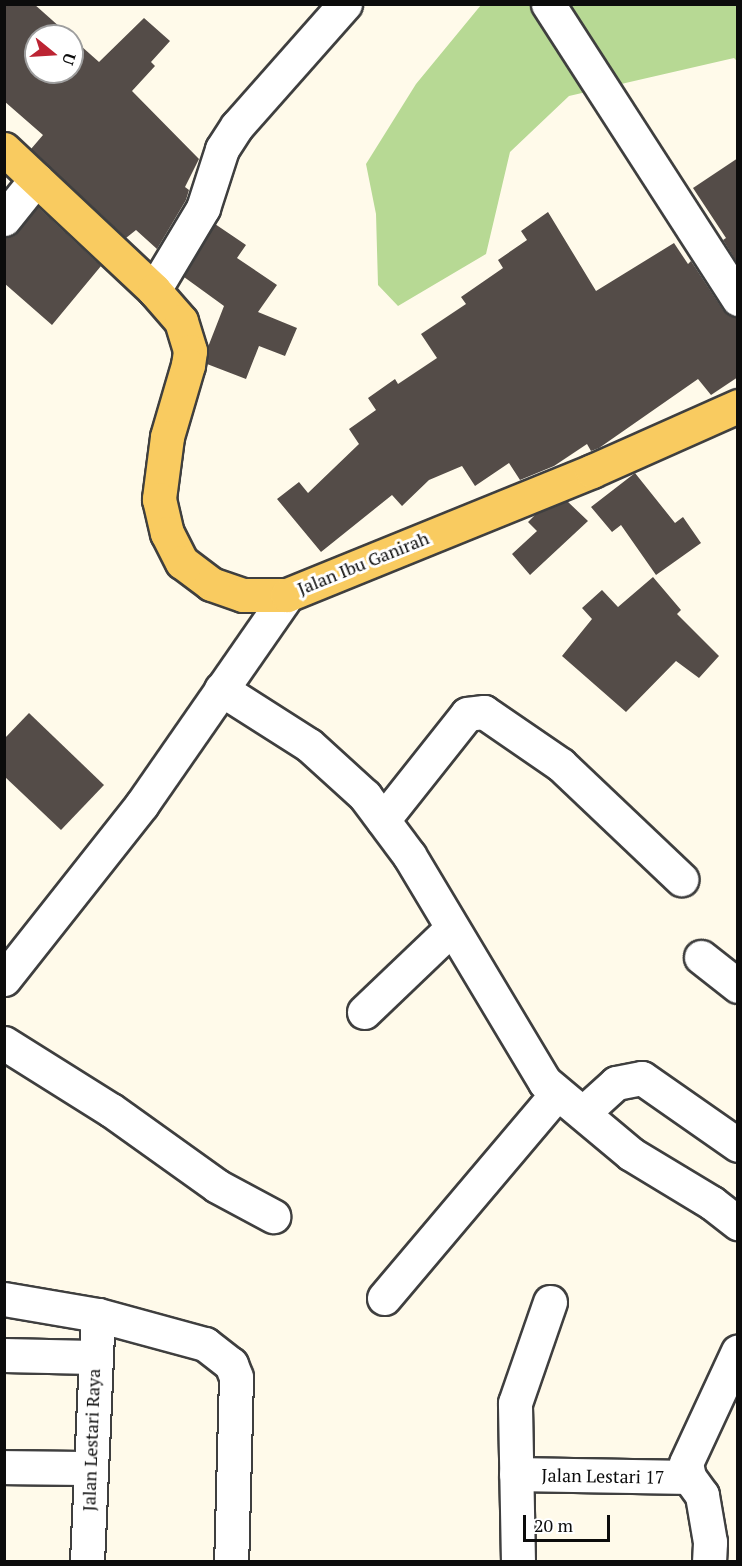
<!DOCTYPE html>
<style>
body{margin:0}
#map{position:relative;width:742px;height:1566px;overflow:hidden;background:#fffaea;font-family:"PT Serif",serif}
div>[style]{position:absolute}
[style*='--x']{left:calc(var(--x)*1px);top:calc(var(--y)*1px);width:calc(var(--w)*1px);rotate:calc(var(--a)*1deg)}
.forest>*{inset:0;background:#b7d994}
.building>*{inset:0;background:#544c48}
.roads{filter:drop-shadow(2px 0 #3f3f3f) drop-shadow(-2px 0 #3f3f3f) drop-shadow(0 2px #3f3f3f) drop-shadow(0 -2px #3f3f3f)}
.minor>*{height:33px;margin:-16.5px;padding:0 16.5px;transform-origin:16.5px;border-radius:16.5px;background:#fff}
.major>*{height:33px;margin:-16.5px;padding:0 16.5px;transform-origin:16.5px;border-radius:16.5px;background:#f9cb60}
span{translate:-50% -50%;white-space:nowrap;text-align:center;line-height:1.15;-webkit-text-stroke:6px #fff;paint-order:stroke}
.street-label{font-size:18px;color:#0c0c0c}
.frame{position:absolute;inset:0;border:6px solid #0c0c0c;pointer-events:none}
.north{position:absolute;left:24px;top:24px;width:60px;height:60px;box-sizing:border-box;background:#fff;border:2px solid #9e9e9e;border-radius:50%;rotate:108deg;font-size:16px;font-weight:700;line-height:24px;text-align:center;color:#0c0c0c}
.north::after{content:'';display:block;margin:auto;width:21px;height:27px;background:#bc2433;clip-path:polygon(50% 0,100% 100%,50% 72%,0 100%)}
.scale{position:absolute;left:523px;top:1515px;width:87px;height:27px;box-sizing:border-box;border:3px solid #0c0c0c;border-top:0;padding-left:8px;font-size:18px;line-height:21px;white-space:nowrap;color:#0c0c0c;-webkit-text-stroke:4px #fff;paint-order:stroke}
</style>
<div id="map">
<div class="forest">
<i style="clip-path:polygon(481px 5px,737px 5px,737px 61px,734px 58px,569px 96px,510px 152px,486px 254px,398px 306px,378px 285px,376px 214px,366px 164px,416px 84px)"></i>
</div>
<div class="building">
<i style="clip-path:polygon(4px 4px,34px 4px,70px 36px,36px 36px,36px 72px,72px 72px,72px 38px,99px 62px,144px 18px,170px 41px,151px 62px,155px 66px,132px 91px,199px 159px,185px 187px,189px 190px,186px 200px,157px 249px,136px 230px,126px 238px,31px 149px,43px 135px,4px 101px)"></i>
<i style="clip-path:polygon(738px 158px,738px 264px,723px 240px,726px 238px,693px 188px)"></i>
<i style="clip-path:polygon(38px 207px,101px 266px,52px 325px,4px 283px,4px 237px,18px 231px)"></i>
<i style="clip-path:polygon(548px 212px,596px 291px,674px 243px,688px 264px,691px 261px,723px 310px,738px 318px,738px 377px,711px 395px,698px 379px,599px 448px,591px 451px,587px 444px,554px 466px,520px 480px,509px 463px,475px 486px,462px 466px,429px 480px,402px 506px,392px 495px,321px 552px,277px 499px,299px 482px,308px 493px,359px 444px,349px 429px,376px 410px,368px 398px,395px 379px,398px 384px,437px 358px,421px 334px,466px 304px,461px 297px,503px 268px,498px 260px,527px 240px,521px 231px)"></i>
<i style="clip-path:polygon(215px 224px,246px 245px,237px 258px,277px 285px,258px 312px,297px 328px,285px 356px,259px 346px,246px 379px,207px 364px,208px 347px,224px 306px,184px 277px)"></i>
<i style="clip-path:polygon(635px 473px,675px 523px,683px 517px,701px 543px,656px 575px,621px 525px,612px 532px,591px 507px)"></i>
<i style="clip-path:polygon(567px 501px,588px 521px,530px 575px,512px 554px,537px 531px,528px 522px,535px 515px)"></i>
<i style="clip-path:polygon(653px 577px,681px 610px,677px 614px,719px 656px,699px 678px,676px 661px,626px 712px,562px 656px,592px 619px,582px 608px,602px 590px,618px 607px)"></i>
<i style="clip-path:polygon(29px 713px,104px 785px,61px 830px,4px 776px,4px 739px)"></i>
</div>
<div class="roads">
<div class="minor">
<i style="--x:548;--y:4;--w:351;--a:57.2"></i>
<i style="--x:4;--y:219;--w:51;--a:-51.3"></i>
<i style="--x:154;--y:290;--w:96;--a:-59.1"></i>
<i style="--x:203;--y:208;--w:62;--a:-72.1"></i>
<i style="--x:222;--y:149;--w:27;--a:-57"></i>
<i style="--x:237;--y:126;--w:163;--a:-48.5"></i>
<i style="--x:221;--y:689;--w:104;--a:32.5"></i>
<i style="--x:309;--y:745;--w:76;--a:42.3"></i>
<i style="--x:365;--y:796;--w:74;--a:53.3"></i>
<i style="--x:409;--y:855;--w:265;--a:59.1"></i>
<i style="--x:545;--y:1082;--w:112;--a:39.9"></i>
<i style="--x:631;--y:1154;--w:95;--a:31.2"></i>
<i style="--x:712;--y:1203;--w:33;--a:38"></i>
<i style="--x:383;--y:820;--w:135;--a:-51.6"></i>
<i style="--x:467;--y:714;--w:17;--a:-7"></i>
<i style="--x:484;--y:712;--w:93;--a:34.5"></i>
<i style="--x:561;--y:765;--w:166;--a:43.5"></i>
<i style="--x:701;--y:957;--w:47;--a:38.1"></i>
<i style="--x:4;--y:979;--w:223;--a:-51.7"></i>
<i style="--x:142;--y:804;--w:254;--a:-55.2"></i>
<i style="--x:364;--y:1012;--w:120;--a:-43.7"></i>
<i style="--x:4;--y:1043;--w:126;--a:32.1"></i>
<i style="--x:111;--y:1110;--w:130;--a:35.6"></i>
<i style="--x:217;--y:1186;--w:64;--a:28.2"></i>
<i style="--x:584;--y:1112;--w:43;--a:-42.2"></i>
<i style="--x:616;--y:1083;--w:26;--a:-11"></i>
<i style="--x:642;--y:1078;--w:117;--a:34.9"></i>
<i style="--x:384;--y:1298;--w:268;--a:-49.8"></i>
<i style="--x:4;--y:1299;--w:95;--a:9.7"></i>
<i style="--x:98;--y:1315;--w:111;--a:15.2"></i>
<i style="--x:205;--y:1344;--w:33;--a:38"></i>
<i style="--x:231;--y:1364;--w:14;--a:69"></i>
<i style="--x:236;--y:1377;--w:185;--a:91.5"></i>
<i style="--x:4;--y:1355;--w:89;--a:1.3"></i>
<i style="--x:4;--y:1467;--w:84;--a:0.7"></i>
<i style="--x:516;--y:1474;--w:173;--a:1"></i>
<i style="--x:87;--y:1562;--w:247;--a:-87.5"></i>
<i style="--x:518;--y:1562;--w:159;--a:-91.1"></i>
<i style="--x:515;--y:1403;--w:107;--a:-70.9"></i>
<i style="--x:709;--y:1562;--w:20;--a:-87"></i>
<i style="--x:710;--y:1542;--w:48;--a:-99.7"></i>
<i style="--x:702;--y:1495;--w:22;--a:-126"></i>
<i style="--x:689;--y:1477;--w:14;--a:-102"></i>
<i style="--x:686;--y:1463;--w:123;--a:-65.1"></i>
</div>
<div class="major">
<i style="--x:4;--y:149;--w:206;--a:43.2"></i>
<i style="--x:154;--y:290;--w:41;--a:48.9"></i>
<i style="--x:181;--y:321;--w:31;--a:73"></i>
<i style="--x:190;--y:351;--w:14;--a:98"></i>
<i style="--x:188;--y:365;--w:75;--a:106.3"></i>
<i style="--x:167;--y:437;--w:63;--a:97.4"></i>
<i style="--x:159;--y:499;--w:35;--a:77"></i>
<i style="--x:167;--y:533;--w:33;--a:63"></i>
<i style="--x:182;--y:562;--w:36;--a:37"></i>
<i style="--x:211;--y:584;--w:34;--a:19"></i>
<i style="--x:243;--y:595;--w:44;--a:0"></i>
<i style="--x:287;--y:595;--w:329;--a:-22.1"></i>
<i style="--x:592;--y:471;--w:160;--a:-24"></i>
</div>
</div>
<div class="street-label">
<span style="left:363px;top:563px;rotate:-22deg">Jalan Ibu Ganirah</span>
<span style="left:91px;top:1440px;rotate:-88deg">Jalan Lestari Raya</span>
<span style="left:603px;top:1476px;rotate:1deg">Jalan Lestari 17</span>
</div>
<div class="frame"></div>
<div class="north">U</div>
<div class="scale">20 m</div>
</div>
